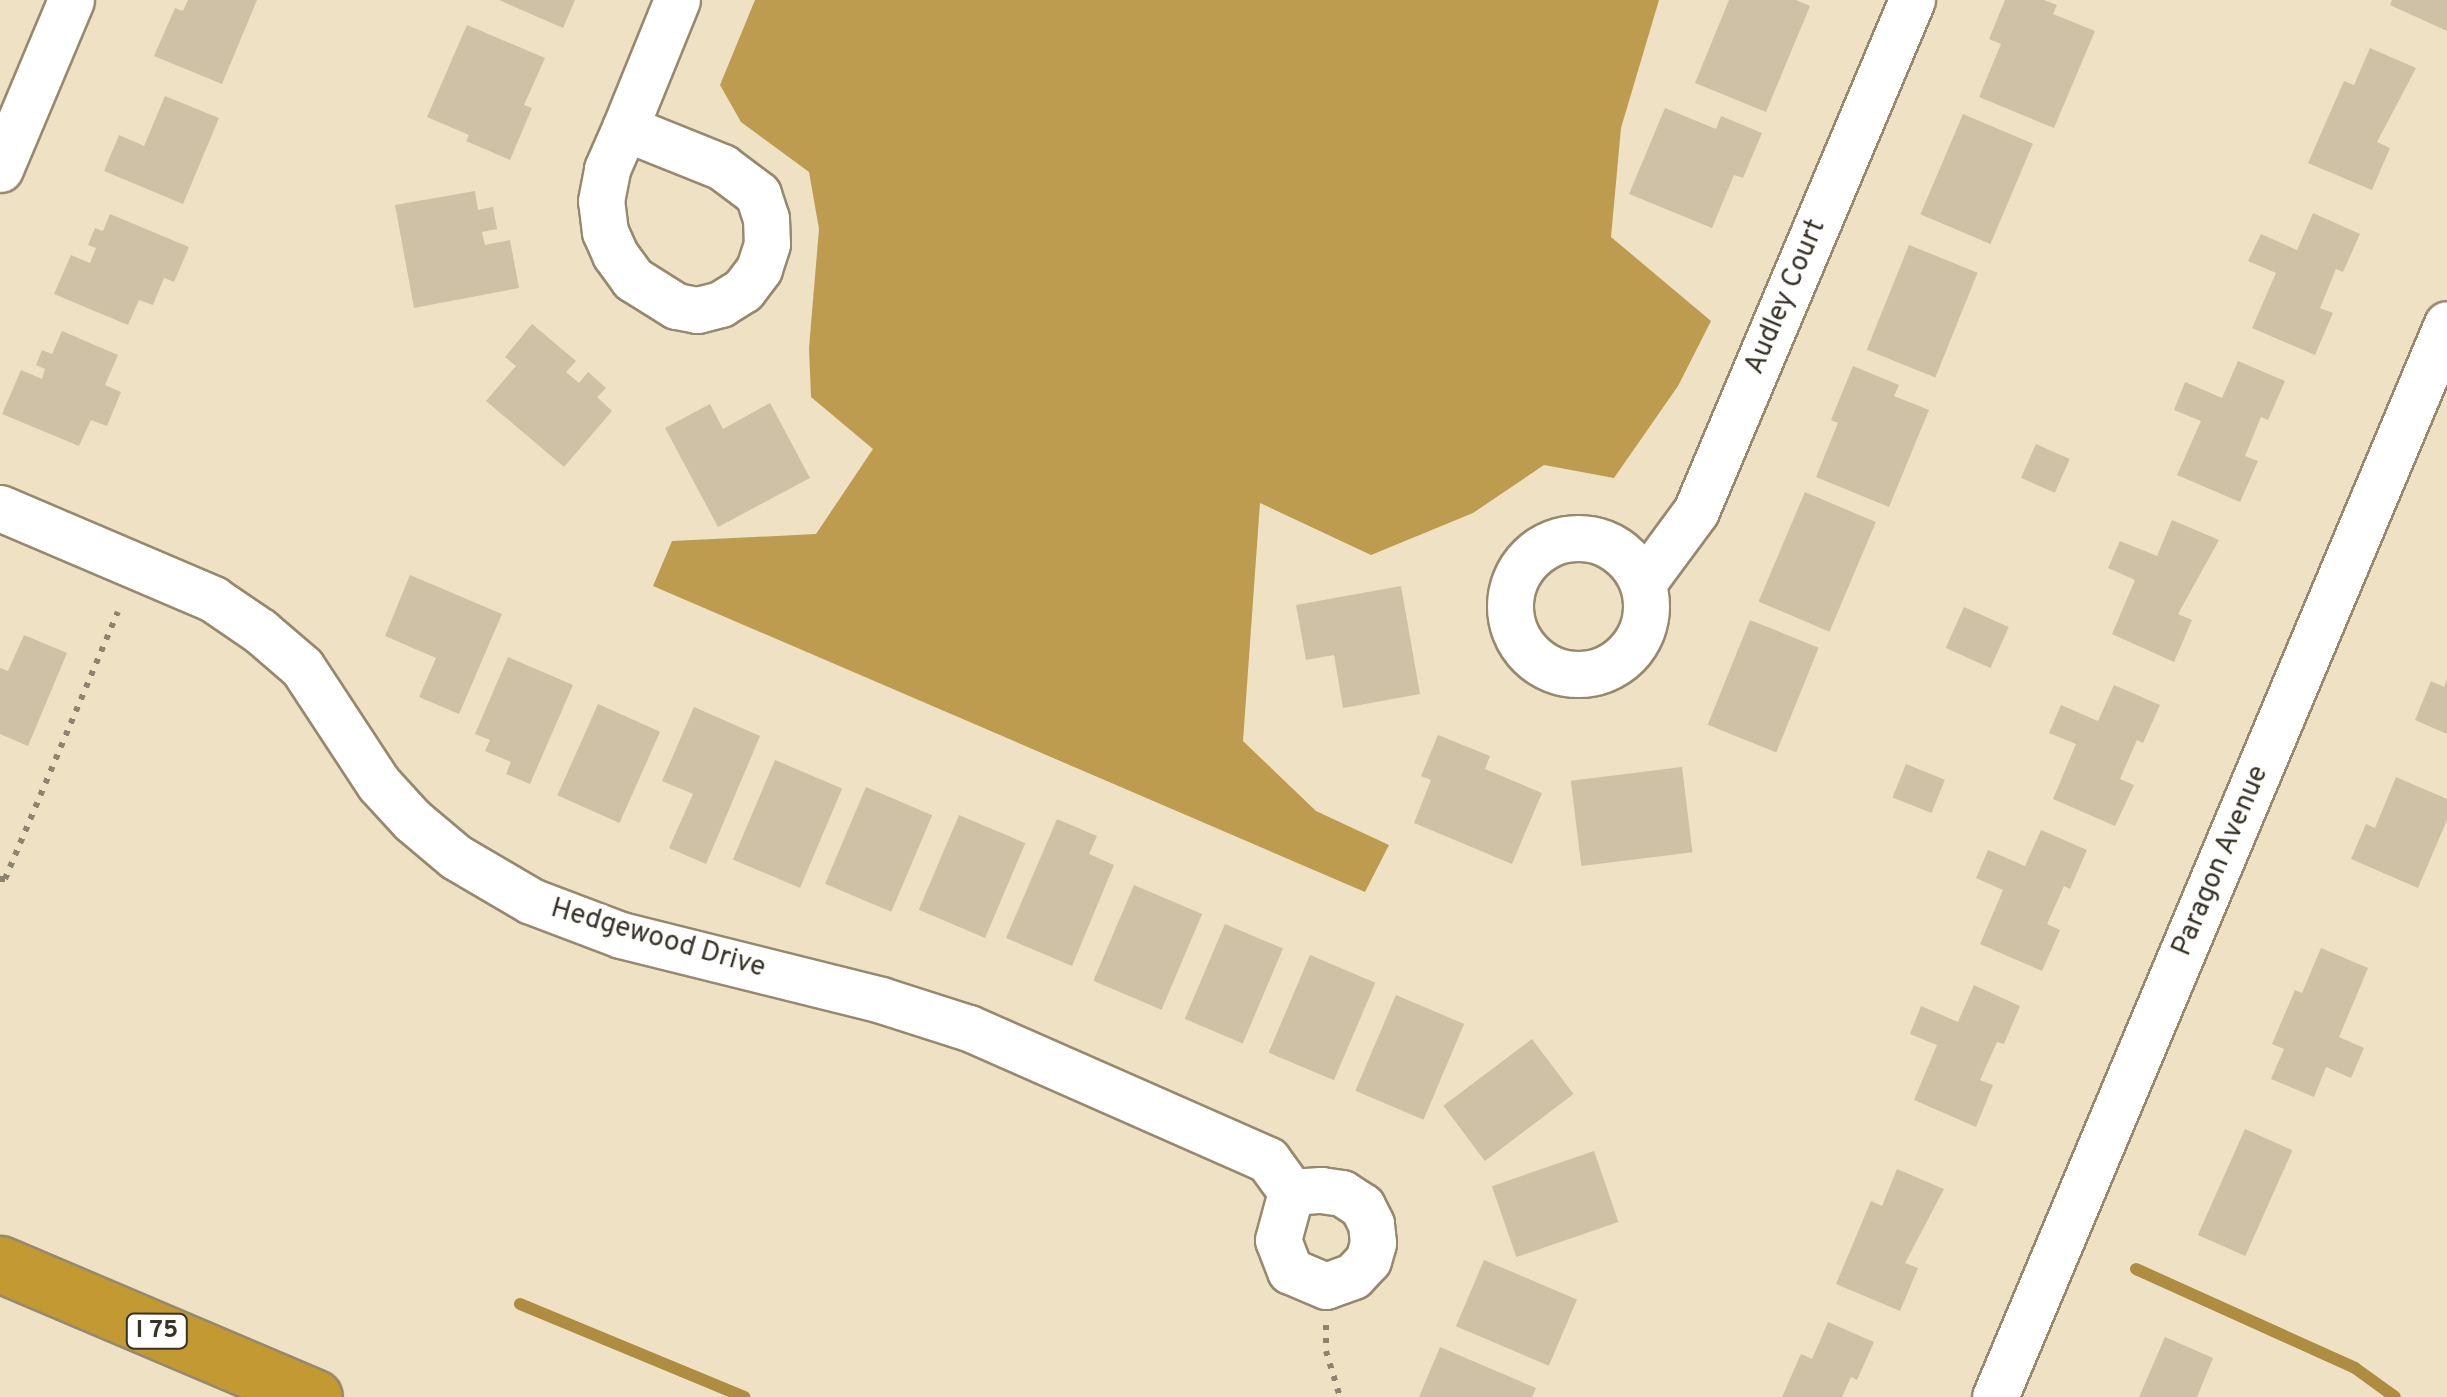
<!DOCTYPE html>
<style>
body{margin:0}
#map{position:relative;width:2447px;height:1397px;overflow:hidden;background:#efe1c4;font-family:Overpass,sans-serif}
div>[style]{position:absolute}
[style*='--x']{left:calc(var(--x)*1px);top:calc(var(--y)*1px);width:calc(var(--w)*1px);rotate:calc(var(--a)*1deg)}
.forest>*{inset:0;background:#bd9c50}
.stream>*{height:12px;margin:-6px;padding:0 6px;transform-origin:6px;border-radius:6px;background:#ae8d40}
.building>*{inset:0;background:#cec1a5;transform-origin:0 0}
.path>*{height:6px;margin-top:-3px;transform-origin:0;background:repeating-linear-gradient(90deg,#8d8470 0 5px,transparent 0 13px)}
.roads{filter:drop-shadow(2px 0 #96896e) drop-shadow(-2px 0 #96896e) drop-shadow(0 2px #96896e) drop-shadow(0 -2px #96896e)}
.street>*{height:45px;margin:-22.5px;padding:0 22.5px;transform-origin:22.5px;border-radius:22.5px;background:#fff}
.street>.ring{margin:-22.5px;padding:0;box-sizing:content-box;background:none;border:45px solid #fff;border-radius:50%}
.highway>*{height:55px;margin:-27.5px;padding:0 27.5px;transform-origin:27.5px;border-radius:27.5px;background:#c39931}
span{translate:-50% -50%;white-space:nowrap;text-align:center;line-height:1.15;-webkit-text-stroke:8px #fff;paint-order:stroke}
.shield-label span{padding:2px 8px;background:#fff;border:2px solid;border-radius:8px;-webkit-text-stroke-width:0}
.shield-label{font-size:25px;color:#383327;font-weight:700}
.street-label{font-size:28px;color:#383327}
</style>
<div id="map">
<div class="forest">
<i style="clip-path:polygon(755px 0,1659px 0,1621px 128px,1611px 237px,1711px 321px,1678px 386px,1614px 478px,1544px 465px,1473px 513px,1371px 555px,1260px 503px,1243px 741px,1316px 811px,1389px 845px,1365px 892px,653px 586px,672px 541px,816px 534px,873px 449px,811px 397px,809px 348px,819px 229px,809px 172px,741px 122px,720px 85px)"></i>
</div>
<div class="stream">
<i style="--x:2136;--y:1269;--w:240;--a:24.3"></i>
<i style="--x:2355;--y:1368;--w:49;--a:35.9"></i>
<i style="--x:520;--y:1304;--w:243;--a:22.5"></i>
</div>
<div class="building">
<i style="clip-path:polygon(188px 0,257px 0,222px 84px,154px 56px,175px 8px,183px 11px)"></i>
<i style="clip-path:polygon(499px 0,575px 0,563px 28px)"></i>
<i style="clip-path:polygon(1729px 0,1796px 0,1810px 6px,1766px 112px,1695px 83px)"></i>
<i style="clip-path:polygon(2005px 0,2044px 0,2057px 5px,2053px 14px,2095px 31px,2054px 128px,1979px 97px,2001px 44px,1989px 39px)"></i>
<i style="clip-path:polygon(2392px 0,2447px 0,2447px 31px,2390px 5px)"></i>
<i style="clip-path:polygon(467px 25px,545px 58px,524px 105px,532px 108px,510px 160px,466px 141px,469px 135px,427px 117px)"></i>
<i style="clip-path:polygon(2370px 48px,2416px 68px,2377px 142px,2390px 148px,2372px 190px,2308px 163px,2344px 81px,2354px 85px)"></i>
<i style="clip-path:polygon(165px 96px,219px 118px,183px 204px,104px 171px,119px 135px,144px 146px)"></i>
<i style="clip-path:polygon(1665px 108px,1716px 129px,1721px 116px,1762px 133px,1743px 178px,1734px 175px,1712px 228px,1629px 194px)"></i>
<i style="left:1963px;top:114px;width:76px;height:109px;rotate:23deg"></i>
<i style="clip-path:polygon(475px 191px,478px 210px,493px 207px,497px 229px,482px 232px,485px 245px,510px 240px,519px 288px,414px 308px,395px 205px)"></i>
<i style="clip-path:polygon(2313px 213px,2360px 234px,2343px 272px,2336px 269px,2320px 308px,2333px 313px,2315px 355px,2252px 328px,2276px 273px,2248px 261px,2261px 234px,2297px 250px)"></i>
<i style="clip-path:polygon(110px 214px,189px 247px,174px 282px,164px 278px,153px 305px,139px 300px,128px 325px,54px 294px,71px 255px,90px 263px,96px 248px,88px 245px,95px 228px,103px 231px)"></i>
<i style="left:1909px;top:245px;width:74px;height:113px;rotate:22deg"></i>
<i style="clip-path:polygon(532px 324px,576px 361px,566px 372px,579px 383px,588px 372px,606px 388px,597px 397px,612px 411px,564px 467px,486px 401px,516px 366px,505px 357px)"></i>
<i style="clip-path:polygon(62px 331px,118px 355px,105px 385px,121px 392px,107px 426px,91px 420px,79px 446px,2px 414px,21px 370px,42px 379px,45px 369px,36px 365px,42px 350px,52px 354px)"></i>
<i style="clip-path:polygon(2238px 361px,2285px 381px,2268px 420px,2261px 417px,2245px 456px,2258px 461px,2240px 502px,2177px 475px,2201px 421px,2174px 410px,2185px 382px,2222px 398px)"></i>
<i style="clip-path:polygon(1853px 366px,1899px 385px,1894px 396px,1929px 410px,1889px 507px,1816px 477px,1838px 423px,1831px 420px)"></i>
<i style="clip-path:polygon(770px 403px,810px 478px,718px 527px,665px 428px,710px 404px,723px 429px)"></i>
<i style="left:2036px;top:444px;width:37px;height:37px;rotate:24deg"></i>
<i style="left:1805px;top:492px;width:77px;height:119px;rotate:23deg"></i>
<i style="clip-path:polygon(2172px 520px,2219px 540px,2178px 614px,2192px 620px,2174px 662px,2112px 634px,2135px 580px,2108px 568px,2120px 541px,2157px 556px)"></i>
<i style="clip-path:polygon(410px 575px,502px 614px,459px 714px,419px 697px,436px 658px,385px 636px)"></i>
<i style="clip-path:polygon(1401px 586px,1420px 694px,1343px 708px,1334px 655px,1306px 660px,1296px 605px)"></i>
<i style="left:1964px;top:607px;width:49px;height:45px;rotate:24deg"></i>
<i style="left:1750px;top:620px;width:74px;height:113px;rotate:22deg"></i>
<i style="clip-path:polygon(24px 635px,67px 653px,28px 746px,0 734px,0 668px,8px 671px)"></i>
<i style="clip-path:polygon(508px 657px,573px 685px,530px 784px,506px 774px,511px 762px,485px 751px,490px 740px,475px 734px)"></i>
<i style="clip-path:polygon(2447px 679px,2447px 734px,2415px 720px,2431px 681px,2444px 687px)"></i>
<i style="clip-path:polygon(2114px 685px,2160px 705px,2143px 743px,2137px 740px,2120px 779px,2134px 785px,2115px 826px,2053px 799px,2076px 744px,2049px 733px,2061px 705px,2098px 721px)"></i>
<i style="left:598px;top:704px;width:68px;height:100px;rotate:24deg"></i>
<i style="clip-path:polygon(694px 707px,760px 736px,706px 864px,669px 848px,693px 794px,662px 781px)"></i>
<i style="clip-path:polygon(1438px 735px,1490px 756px,1485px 769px,1542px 793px,1512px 864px,1414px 823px,1431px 780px,1421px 776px)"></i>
<i style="left:775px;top:760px;width:73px;height:108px;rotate:23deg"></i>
<i style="left:1906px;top:764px;width:42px;height:36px;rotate:22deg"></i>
<i style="left:1682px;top:767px;width:86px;height:112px;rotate:83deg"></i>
<i style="clip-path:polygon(2396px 777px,2447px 799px,2447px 820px,2418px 888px,2351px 859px,2366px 824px,2375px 828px)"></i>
<i style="left:866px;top:787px;width:72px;height:105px;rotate:23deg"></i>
<i style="left:959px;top:815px;width:72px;height:103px;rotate:23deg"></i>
<i style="clip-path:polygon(1057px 819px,1097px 836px,1089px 854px,1114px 865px,1072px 966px,1006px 938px)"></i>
<i style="clip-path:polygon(2041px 830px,2087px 850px,2070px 889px,2064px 886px,2047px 924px,2060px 930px,2042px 971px,1980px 944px,2003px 890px,1976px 878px,1988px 850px,2025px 866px)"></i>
<i style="left:1134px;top:885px;width:74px;height:104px;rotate:23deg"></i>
<i style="left:1225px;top:924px;width:63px;height:103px;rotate:23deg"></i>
<i style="clip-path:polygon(2321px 948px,2368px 968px,2339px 1037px,2364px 1048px,2351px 1078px,2326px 1067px,2314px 1097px,2271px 1079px,2284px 1049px,2272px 1044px,2295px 990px,2302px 993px)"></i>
<i style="left:1310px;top:955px;width:71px;height:106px;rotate:23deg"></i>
<i style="clip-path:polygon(1974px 985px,2020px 1006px,2004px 1044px,1997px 1042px,1980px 1080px,1993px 1085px,1976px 1127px,1914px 1100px,1937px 1045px,1910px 1034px,1921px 1006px,1958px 1022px)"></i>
<i style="left:1396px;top:995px;width:74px;height:104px;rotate:23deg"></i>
<i style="left:1532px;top:1039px;width:69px;height:111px;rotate:53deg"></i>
<i style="left:2245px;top:1129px;width:52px;height:116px;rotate:24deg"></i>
<i style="left:1594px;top:1151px;width:75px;height:108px;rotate:71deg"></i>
<i style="clip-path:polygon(1897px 1169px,1944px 1189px,1905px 1263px,1918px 1268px,1900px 1311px,1836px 1284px,1871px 1201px,1882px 1206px)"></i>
<i style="left:1484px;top:1260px;width:101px;height:72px;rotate:23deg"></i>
<i style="clip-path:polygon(1828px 1322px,1874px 1342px,1857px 1380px,1851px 1377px,1842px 1397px,1782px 1397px,1801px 1354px,1812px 1359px)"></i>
<i style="clip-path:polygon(2165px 1337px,2213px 1358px,2197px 1397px,2139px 1397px)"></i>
<i style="clip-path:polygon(1440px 1347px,1536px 1388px,1532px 1397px,1419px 1397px)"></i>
</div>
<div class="path">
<i style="--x:0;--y:879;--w:5;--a:0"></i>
<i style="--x:5;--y:879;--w:290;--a:-67.1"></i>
<i style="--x:1326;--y:1325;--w:26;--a:90"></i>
<i style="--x:1326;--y:1351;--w:48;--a:73.1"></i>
</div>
<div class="roads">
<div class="street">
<i style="--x:625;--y:128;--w:105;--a:21.9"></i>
<i style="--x:722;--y:167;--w:45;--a:36.9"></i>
<i style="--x:758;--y:194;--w:25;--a:72"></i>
<i style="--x:766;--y:218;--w:26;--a:88"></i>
<i style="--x:767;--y:244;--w:26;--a:108"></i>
<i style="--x:759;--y:269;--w:26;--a:127"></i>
<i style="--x:743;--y:290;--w:26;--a:148"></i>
<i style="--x:721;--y:304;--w:25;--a:166"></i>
<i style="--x:697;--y:310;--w:21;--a:-169"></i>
<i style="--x:676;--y:306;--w:51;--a:-147.9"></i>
<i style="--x:633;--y:279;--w:31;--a:-126"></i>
<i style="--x:615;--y:254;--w:24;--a:-114"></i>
<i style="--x:605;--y:232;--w:31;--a:-97"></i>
<i style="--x:601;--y:201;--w:33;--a:-79"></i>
<i style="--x:607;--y:169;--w:45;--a:-66.3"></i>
<i style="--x:625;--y:128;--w:138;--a:-67.9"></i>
<i style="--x:0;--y:169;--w:183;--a:-67.2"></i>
<i style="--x:0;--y:508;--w:232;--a:23.1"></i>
<i style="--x:213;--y:599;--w:57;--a:34.2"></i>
<i style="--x:260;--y:631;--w:55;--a:40.6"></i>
<i style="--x:302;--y:667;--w:140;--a:56.7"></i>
<i style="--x:379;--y:784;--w:49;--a:47.5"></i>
<i style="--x:412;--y:820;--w:57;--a:40.1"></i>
<i style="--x:456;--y:857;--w:87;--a:30.4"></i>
<i style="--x:531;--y:901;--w:96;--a:20.7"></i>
<i style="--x:621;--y:935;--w:268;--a:14"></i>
<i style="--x:881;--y:1000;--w:92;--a:17.7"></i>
<i style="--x:969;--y:1028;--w:327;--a:23.8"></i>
<i style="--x:1268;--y:1160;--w:39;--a:54"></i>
<i class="ring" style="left:1510px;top:538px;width:91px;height:91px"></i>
<i style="--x:1643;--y:583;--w:89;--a:-53.6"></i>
<i style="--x:1696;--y:511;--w:555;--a:-67.09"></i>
<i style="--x:1321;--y:1190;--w:21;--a:8"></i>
<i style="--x:1342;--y:1193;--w:24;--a:33"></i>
<i style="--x:1362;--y:1206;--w:20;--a:63"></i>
<i style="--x:1371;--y:1224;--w:19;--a:84"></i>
<i style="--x:1373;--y:1243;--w:18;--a:106"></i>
<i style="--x:1368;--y:1260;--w:22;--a:133"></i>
<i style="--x:1353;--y:1276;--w:29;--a:160"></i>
<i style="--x:1326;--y:1286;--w:39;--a:-157"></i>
<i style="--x:1290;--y:1271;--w:33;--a:-111"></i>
<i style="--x:1278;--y:1240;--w:50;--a:-74.8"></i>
<i style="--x:1291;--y:1192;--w:30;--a:-4"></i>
<i style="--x:1995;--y:1397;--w:1164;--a:-67.16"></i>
</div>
<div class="highway">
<i style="--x:0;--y:1264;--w:341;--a:23"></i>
</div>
</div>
<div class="shield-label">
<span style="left:157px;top:1331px">I 75</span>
</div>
<div class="street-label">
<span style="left:1786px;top:297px;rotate:-67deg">Audley Court</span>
<span style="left:2221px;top:861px;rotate:-67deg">Paragon Avenue</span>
<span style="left:658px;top:939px;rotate:16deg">Hedgewood Drive</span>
</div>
</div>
